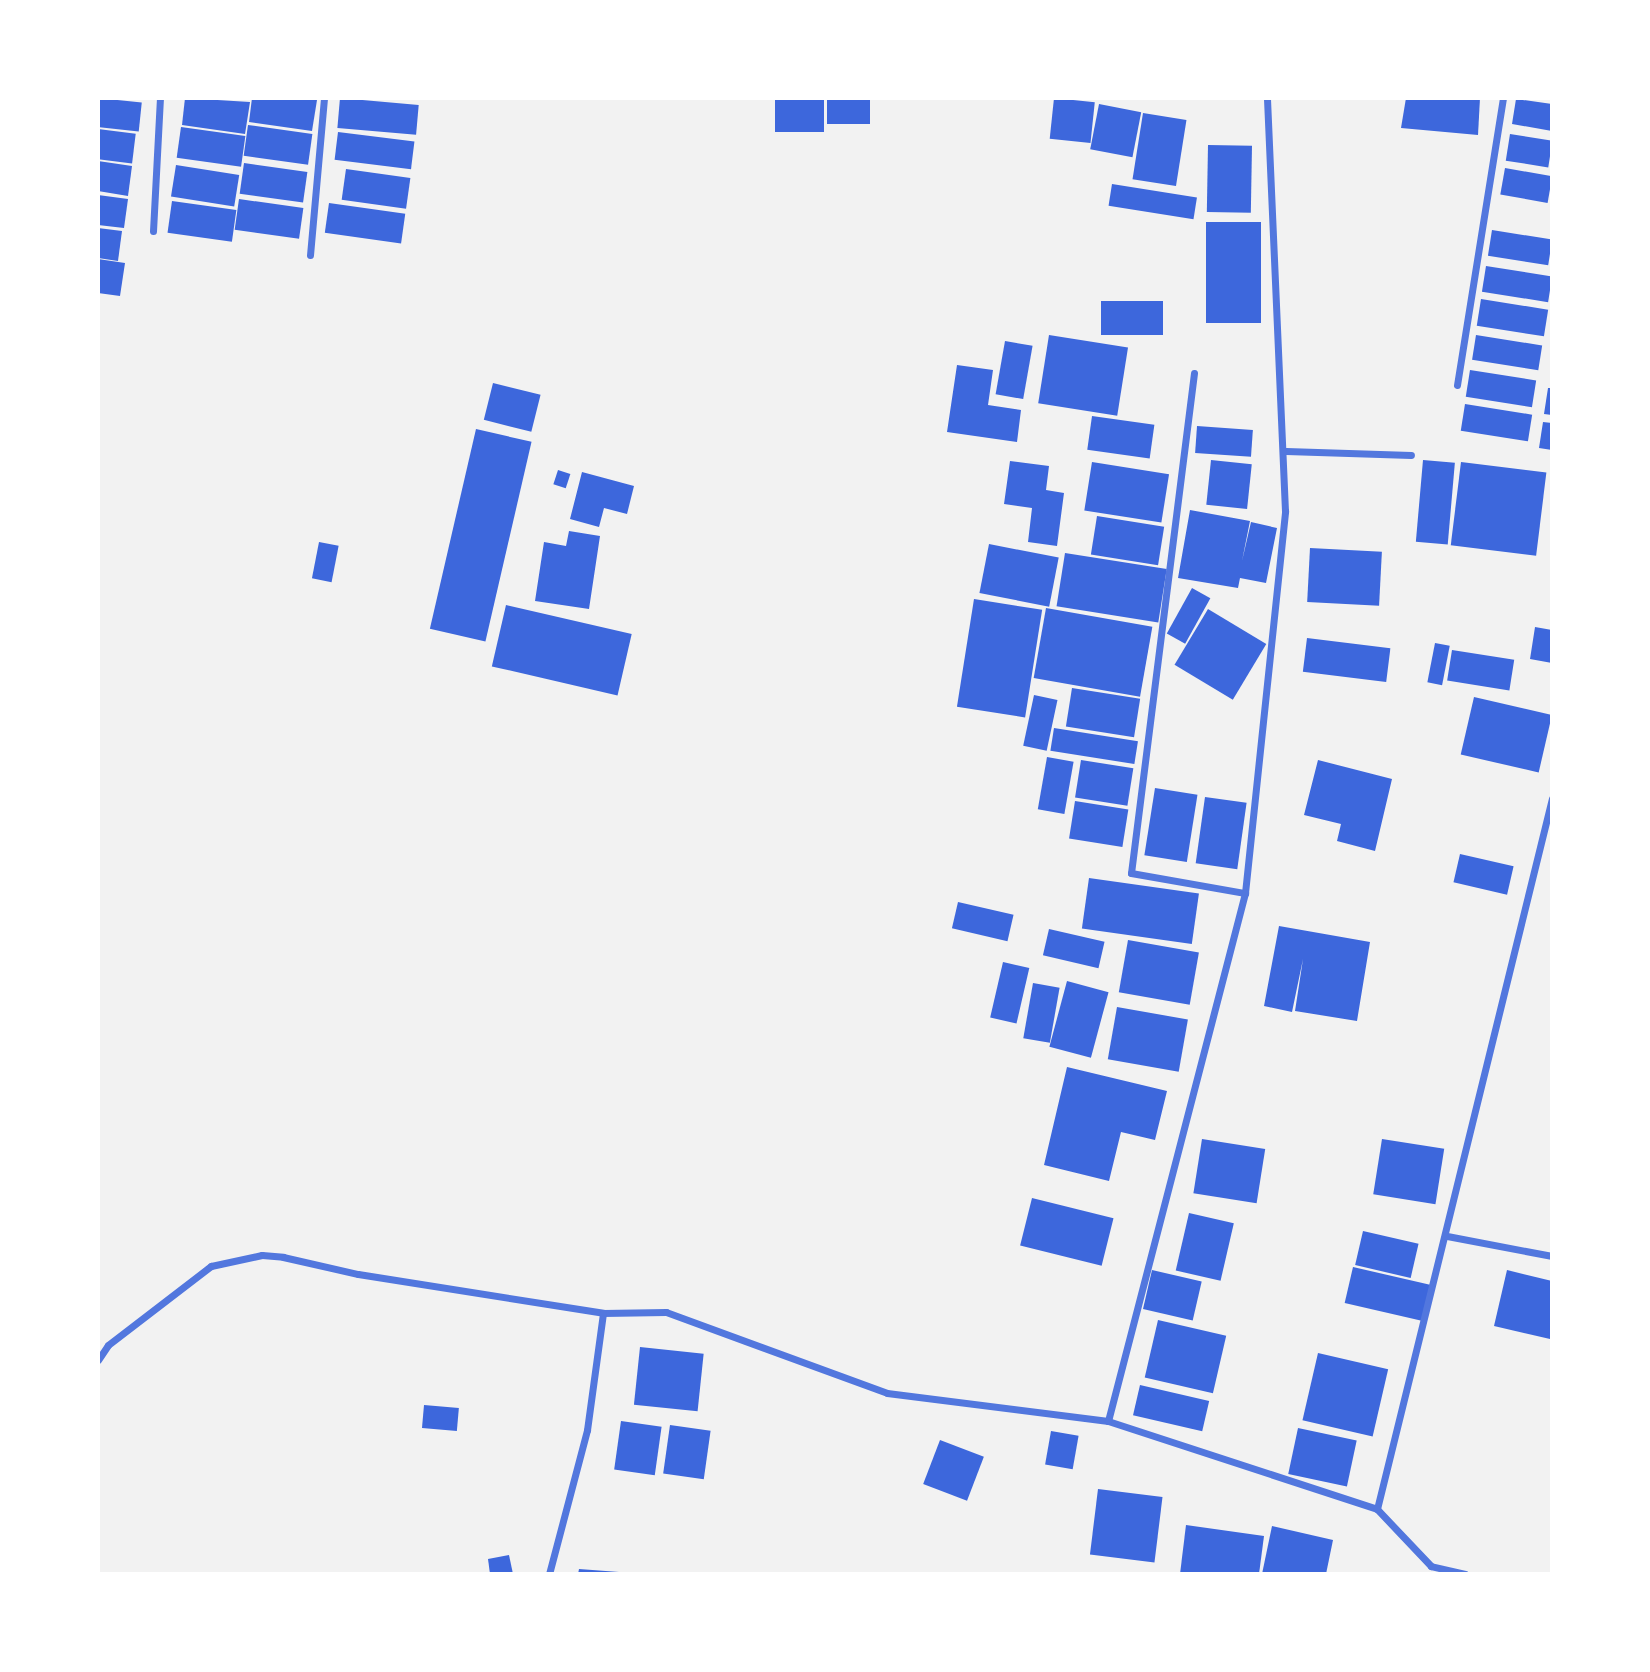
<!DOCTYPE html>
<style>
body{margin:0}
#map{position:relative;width:1650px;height:1672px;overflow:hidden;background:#f2f2f2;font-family:Figtree,sans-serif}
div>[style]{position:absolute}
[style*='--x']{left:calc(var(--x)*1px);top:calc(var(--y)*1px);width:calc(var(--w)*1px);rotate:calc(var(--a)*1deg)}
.building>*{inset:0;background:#3d67dc;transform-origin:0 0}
.minor>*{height:7px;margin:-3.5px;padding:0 3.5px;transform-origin:3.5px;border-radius:3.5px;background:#5277de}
span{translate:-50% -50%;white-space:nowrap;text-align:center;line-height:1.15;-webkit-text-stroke:5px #fff;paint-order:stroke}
.frame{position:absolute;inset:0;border:100px solid #fff;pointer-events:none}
</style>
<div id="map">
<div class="building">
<i style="left:98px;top:98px;width:44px;height:29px;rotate:6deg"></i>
<i style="clip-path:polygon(185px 98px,250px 102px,245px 134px,182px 125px)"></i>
<i style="clip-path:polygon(252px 98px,317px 100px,312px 131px,249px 122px)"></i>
<i style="left:340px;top:98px;width:79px;height:30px;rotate:5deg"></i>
<i style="left:775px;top:98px;width:49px;height:34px"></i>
<i style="left:827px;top:98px;width:43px;height:26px"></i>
<i style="left:1054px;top:98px;width:41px;height:41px;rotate:6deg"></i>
<i style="clip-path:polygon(1406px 98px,1480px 98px,1478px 135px,1401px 128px)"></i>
<i style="clip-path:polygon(1516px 99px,1552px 104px,1552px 131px,1512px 124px)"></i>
<i style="left:1099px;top:104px;width:43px;height:46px;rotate:11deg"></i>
<i style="left:1143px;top:113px;width:44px;height:67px;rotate:9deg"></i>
<i style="left:248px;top:125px;width:65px;height:31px;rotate:8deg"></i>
<i style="left:181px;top:127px;width:65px;height:31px;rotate:8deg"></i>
<i style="left:98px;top:129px;width:38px;height:30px;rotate:7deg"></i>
<i style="left:338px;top:132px;width:77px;height:28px;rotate:7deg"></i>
<i style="left:1510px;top:134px;width:43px;height:27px;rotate:9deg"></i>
<i style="left:1208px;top:145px;width:44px;height:67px;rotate:1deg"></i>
<i style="clip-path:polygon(98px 161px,132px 166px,128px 196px,98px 191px)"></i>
<i style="left:244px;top:163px;width:64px;height:31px;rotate:8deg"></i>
<i style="left:176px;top:165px;width:64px;height:32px;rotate:9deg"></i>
<i style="left:1505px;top:168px;width:48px;height:27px;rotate:10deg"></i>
<i style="left:346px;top:169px;width:65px;height:31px;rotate:8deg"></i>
<i style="left:1112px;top:184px;width:86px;height:22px;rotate:9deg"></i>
<i style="clip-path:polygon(98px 195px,128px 199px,124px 228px,98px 225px)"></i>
<i style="left:239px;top:199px;width:65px;height:31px;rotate:8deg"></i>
<i style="left:172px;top:201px;width:65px;height:32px;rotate:8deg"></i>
<i style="left:329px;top:203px;width:77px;height:30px;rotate:8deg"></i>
<i style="left:1206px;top:222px;width:55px;height:101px"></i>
<i style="clip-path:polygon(98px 228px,122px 231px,118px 261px,98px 258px)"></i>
<i style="left:1492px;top:230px;width:61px;height:26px;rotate:9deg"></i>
<i style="clip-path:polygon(98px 259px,125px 263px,120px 296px,98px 293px)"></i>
<i style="left:1486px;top:266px;width:67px;height:26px;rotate:9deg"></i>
<i style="left:1481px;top:299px;width:68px;height:27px;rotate:9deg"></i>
<i style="left:1101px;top:301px;width:62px;height:34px"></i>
<i style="left:1049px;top:335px;width:80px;height:69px;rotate:9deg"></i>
<i style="left:1476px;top:335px;width:67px;height:25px;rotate:9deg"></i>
<i style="left:1005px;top:341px;width:28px;height:54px;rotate:10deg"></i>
<i style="clip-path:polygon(957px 365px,993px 370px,988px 405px,1021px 410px,1017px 442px,947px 432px)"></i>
<i style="left:1470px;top:370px;width:67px;height:27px;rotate:9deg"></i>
<i style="left:493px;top:383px;width:49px;height:38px;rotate:14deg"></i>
<i style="clip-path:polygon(1548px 388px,1552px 388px,1552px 415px,1544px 414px)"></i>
<i style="left:1465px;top:404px;width:68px;height:27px;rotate:9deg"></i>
<i style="left:1092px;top:416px;width:63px;height:34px;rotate:8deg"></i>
<i style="clip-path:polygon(1543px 422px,1552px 423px,1552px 450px,1539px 448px)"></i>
<i style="left:1197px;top:426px;width:56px;height:27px;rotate:4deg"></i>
<i style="left:476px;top:429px;width:57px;height:205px;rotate:13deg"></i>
<i style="left:1211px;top:460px;width:41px;height:45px;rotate:6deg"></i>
<i style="left:1423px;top:460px;width:32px;height:82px;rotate:5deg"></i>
<i style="clip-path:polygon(1010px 461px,1049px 466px,1046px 490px,1064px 493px,1057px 546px,1028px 542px,1032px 508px,1004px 504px)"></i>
<i style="left:1092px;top:462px;width:78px;height:49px;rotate:9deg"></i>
<i style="left:1461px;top:462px;width:86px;height:84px;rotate:7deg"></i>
<i style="left:558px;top:470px;width:13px;height:15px;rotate:18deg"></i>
<i style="clip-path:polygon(582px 472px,634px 486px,627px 514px,604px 508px,599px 527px,570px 519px)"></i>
<i style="clip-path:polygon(1190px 510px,1250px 521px,1242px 561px,1251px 522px,1277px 528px,1266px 583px,1240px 578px,1238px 588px,1178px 578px)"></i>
<i style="left:1097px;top:516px;width:68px;height:39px;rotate:9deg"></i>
<i style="clip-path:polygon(569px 531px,600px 536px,589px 609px,535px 601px,544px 542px,566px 546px)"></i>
<i style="left:319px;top:542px;width:20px;height:37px;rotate:11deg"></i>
<i style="left:989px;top:544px;width:71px;height:50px;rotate:11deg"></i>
<i style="left:1310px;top:548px;width:72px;height:54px;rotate:3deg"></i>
<i style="left:1065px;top:553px;width:103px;height:54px;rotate:9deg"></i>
<i style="left:1192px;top:588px;width:21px;height:52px;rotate:29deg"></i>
<i style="left:974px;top:599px;width:69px;height:109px;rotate:9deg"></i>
<i style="left:506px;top:605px;width:129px;height:63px;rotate:13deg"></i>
<i style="left:1046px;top:608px;width:108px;height:71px;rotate:10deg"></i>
<i style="left:1208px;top:609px;width:68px;height:65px;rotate:31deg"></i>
<i style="clip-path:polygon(1535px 627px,1552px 630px,1552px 663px,1530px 659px)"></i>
<i style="left:1307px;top:638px;width:84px;height:34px;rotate:7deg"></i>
<i style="left:1435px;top:643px;width:15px;height:40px;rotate:11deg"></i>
<i style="left:1452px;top:650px;width:63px;height:31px;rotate:9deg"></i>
<i style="left:1072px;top:688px;width:69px;height:39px;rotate:9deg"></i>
<i style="left:1034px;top:695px;width:24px;height:52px;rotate:12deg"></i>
<i style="left:1474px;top:697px;width:80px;height:59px;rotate:13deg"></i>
<i style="left:1054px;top:728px;width:85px;height:23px;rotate:9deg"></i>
<i style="left:1047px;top:757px;width:27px;height:53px;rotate:10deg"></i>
<i style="left:1081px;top:760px;width:53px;height:38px;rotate:9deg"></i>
<i style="clip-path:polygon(1318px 760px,1392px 779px,1375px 851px,1337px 841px,1341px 824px,1304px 815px)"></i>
<i style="left:1155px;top:788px;width:43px;height:68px;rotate:9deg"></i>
<i style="left:1205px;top:797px;width:42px;height:67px;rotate:8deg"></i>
<i style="left:1075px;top:801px;width:54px;height:38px;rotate:9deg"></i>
<i style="left:1460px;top:854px;width:55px;height:29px;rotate:13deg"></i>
<i style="left:1089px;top:878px;width:111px;height:51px;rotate:8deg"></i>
<i style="left:958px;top:902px;width:57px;height:27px;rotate:13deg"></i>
<i style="clip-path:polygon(1279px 926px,1370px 942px,1357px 1021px,1295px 1011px,1303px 959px,1292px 1012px,1264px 1006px)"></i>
<i style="left:1049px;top:929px;width:57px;height:27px;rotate:13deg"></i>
<i style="left:1128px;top:940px;width:72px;height:53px;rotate:10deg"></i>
<i style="left:1003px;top:962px;width:27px;height:57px;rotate:13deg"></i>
<i style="left:1067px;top:981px;width:43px;height:68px;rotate:15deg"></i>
<i style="left:1033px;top:983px;width:27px;height:56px;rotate:10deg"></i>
<i style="left:1117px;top:1007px;width:72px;height:53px;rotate:10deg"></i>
<i style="clip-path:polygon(1067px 1067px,1167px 1091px,1155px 1140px,1121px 1132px,1109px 1181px,1044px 1165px)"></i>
<i style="left:1202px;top:1139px;width:64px;height:55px;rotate:9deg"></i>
<i style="left:1382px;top:1139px;width:63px;height:56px;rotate:9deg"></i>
<i style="left:1032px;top:1198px;width:84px;height:49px;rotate:14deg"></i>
<i style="left:1189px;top:1213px;width:46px;height:59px;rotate:13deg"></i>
<i style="left:1363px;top:1231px;width:57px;height:35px;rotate:13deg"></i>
<i style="left:1353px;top:1267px;width:79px;height:37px;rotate:13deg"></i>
<i style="left:1152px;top:1270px;width:51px;height:40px;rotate:13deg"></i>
<i style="clip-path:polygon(1507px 1270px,1552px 1281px,1550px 1339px,1494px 1326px)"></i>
<i style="left:1158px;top:1320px;width:70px;height:59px;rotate:13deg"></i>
<i style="left:640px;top:1347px;width:64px;height:58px;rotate:6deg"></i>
<i style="left:1318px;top:1353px;width:72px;height:69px;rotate:13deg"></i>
<i style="left:1140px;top:1385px;width:71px;height:31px;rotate:13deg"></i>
<i style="left:424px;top:1405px;width:35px;height:23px;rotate:5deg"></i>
<i style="left:621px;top:1421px;width:41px;height:49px;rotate:8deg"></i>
<i style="left:670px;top:1425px;width:41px;height:49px;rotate:8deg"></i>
<i style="left:1298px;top:1428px;width:60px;height:47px;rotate:12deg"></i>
<i style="left:1051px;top:1431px;width:28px;height:34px;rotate:10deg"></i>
<i style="left:940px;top:1440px;width:47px;height:47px;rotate:21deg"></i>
<i style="left:1098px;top:1489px;width:65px;height:66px;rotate:7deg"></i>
<i style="clip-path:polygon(1186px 1525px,1264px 1536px,1259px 1574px,1180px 1574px)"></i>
<i style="clip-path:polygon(1272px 1526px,1333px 1540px,1326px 1574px,1262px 1574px)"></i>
<i style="clip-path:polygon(509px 1555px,513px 1574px,490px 1574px,488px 1559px)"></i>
<i style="clip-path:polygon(579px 1569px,619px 1572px,619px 1574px,578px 1574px)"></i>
</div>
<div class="minor">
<i style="--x:153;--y:231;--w:133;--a:-87"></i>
<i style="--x:310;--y:255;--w:158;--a:-84.9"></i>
<i style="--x:1194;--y:373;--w:504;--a:97.18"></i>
<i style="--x:1131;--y:873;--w:116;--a:10"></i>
<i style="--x:1457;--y:385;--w:291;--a:-80.9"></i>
<i style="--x:1286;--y:451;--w:125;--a:1.8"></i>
<i style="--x:1447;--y:1236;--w:107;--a:10.8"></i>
<i style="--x:98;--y:1360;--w:18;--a:-56"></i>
<i style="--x:108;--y:1345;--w:130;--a:-37.5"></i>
<i style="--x:211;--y:1266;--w:52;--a:-12.2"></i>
<i style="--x:262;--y:1255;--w:21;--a:5"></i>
<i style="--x:283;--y:1257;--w:77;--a:12.8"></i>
<i style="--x:358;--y:1274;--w:248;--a:9"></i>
<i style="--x:603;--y:1313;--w:63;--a:-0.9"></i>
<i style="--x:666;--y:1312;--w:235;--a:20.1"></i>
<i style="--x:887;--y:1393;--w:223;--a:7.2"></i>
<i style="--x:1108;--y:1421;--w:283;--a:18.1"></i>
<i style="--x:1108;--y:1421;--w:545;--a:-75.45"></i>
<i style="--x:1245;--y:893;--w:384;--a:-84"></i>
<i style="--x:1285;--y:511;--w:413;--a:-92.5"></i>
<i style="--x:549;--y:1574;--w:149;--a:-75.2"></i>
<i style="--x:587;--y:1430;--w:118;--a:-82.2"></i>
<i style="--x:1465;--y:1574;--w:35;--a:-167"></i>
<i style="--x:1431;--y:1566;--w:79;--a:-133.5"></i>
<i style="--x:1377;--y:1509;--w:732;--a:-76.17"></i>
</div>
<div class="frame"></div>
</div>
